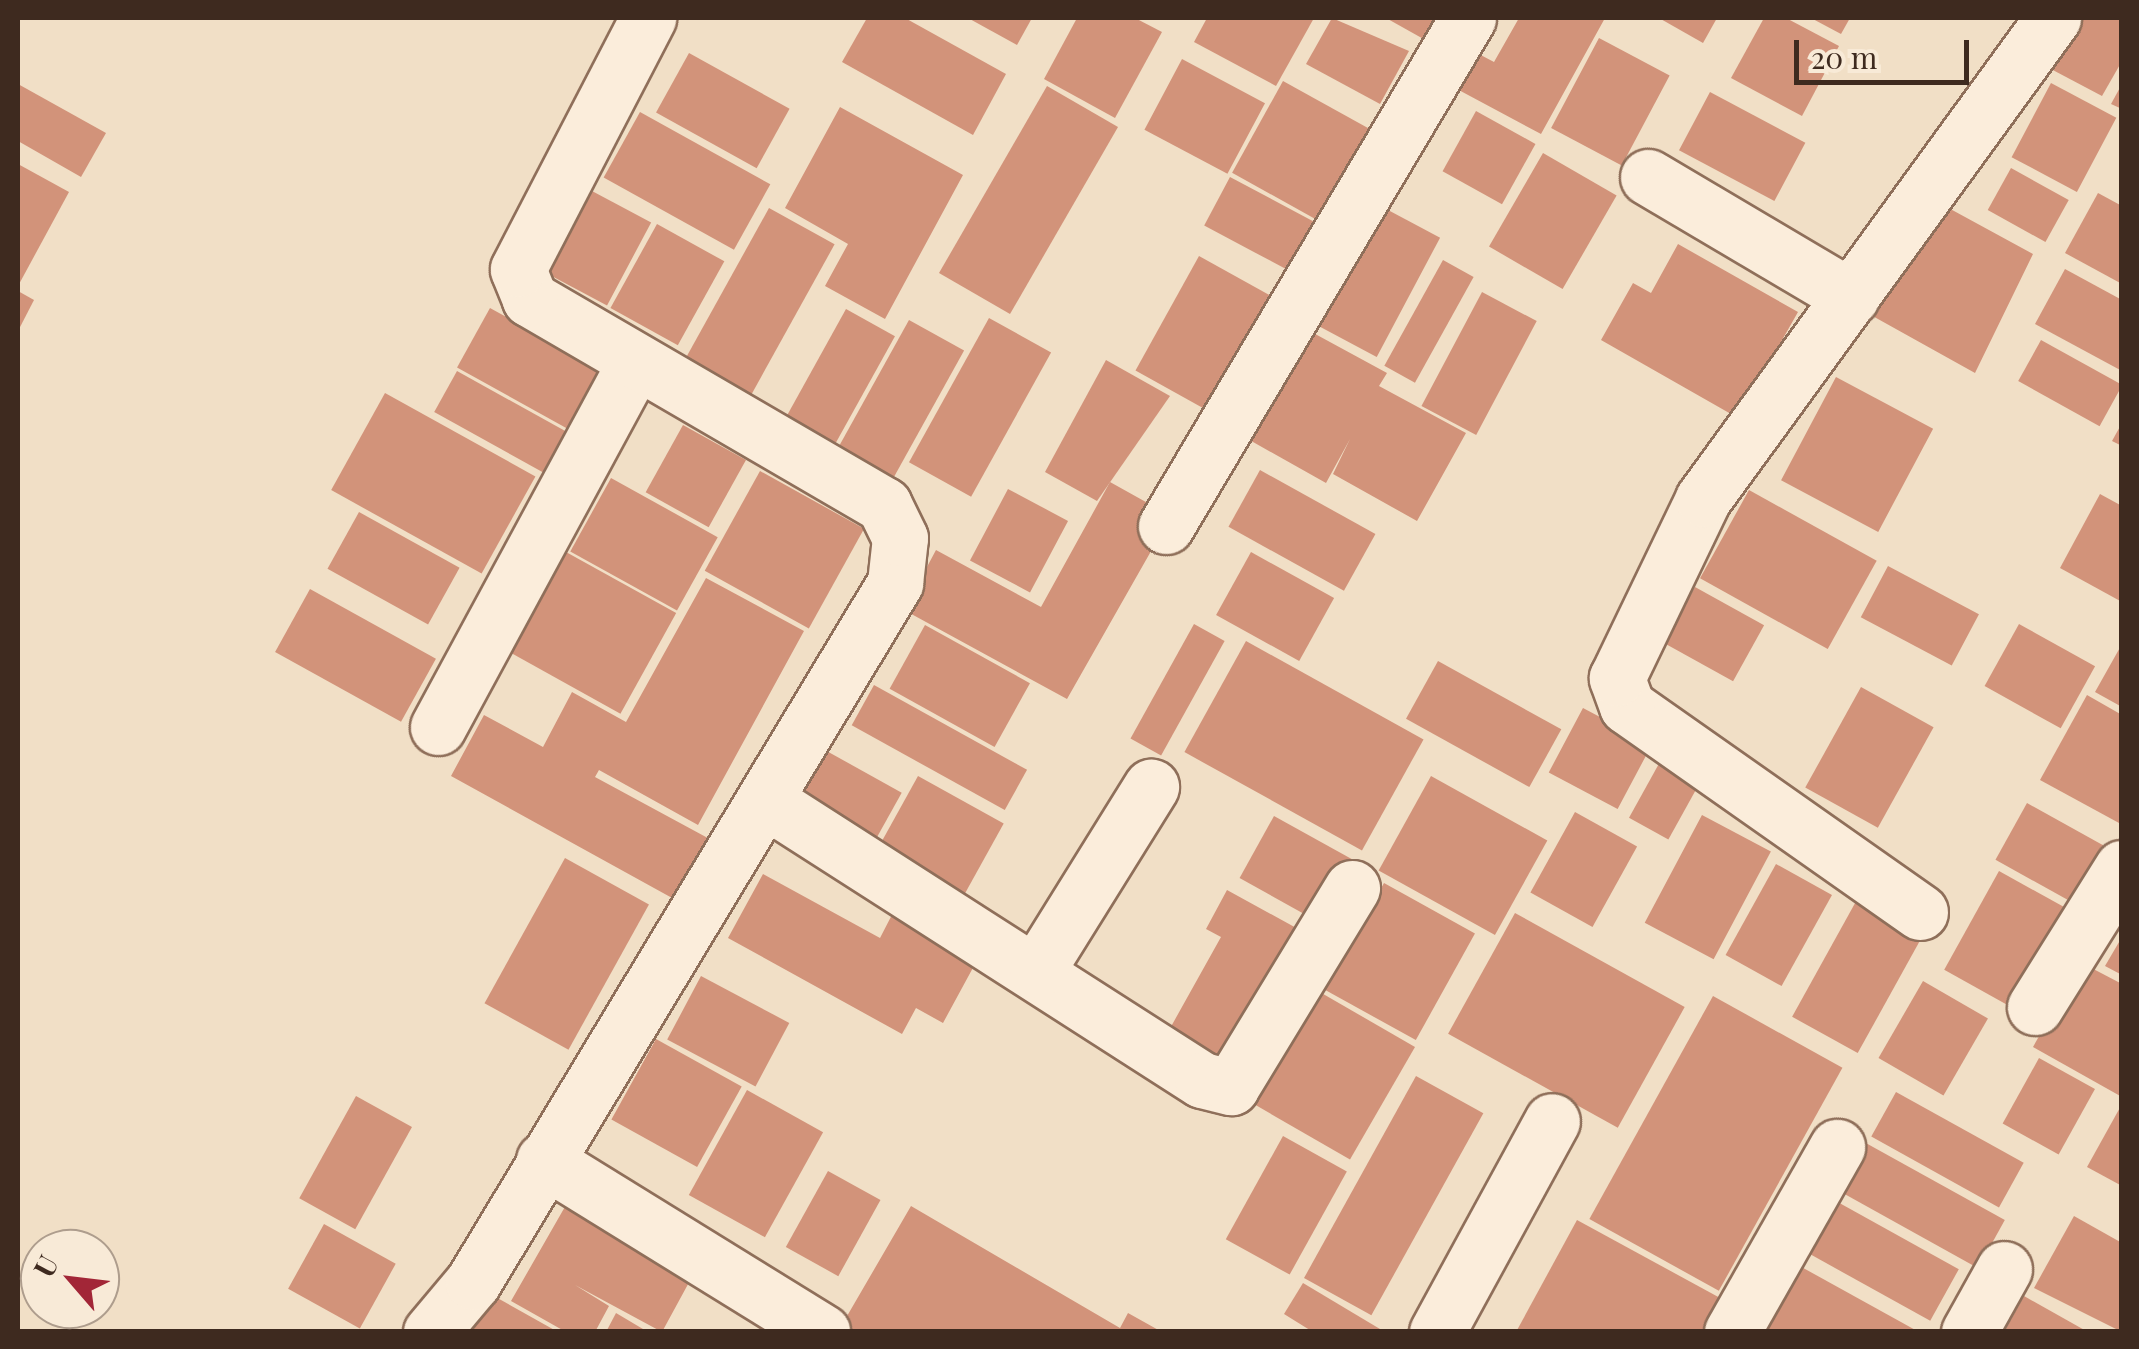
<!DOCTYPE html>
<style>
body{margin:0}
#map{position:relative;width:2139px;height:1349px;overflow:hidden;background:#f1dfc6;font-family:"Playfair Display",serif}
div>[style]{position:absolute}
[style*='--x']{left:calc(var(--x)*1px);top:calc(var(--y)*1px);width:calc(var(--w)*1px);rotate:calc(var(--a)*1deg)}
.building>*{inset:0;background:#d2937a;transform-origin:0 0}
.roads{filter:drop-shadow(2px 0 #8f6f5a) drop-shadow(-2px 0 #8f6f5a) drop-shadow(0 2px #8f6f5a) drop-shadow(0 -2px #8f6f5a)}
.street>*{height:55px;margin:-27.5px;padding:0 27.5px;transform-origin:27.5px;border-radius:27.5px;background:#fbeddb}
span{translate:-50% -50%;white-space:nowrap;text-align:center;line-height:1.15;-webkit-text-stroke:8px #f8ead7;paint-order:stroke}
.frame{position:absolute;inset:0;border:20px solid #3e2a1f;pointer-events:none}
.north{position:absolute;left:20px;top:1229px;width:100px;height:100px;box-sizing:border-box;background:#f8ead7;border:2px solid #ae9d8d;border-radius:50%;rotate:298deg;font-size:28px;font-weight:700;line-height:40px;text-align:center;color:#3e2a1f}
.north::after{content:'';display:block;margin:auto;width:35px;height:45px;background:#a22637;clip-path:polygon(50% 0,100% 100%,50% 72%,0 100%)}
.scale{position:absolute;left:1794px;top:40px;width:175px;height:45px;box-sizing:border-box;border:5px solid #3e2a1f;border-top:0;padding-left:12px;font-size:30px;line-height:35px;white-space:nowrap;color:#3e2a1f;-webkit-text-stroke:8px #f8ead7;paint-order:stroke}
</style>
<div id="map">
<div class="building">
<i style="clip-path:polygon(867px 18px,905px 18px,1006px 74px,973px 135px,842px 62px)"></i>
<i style="clip-path:polygon(968px 18px,1032px 18px,1017px 45px)"></i>
<i style="clip-path:polygon(1077px 18px,1135px 18px,1162px 32px,1115px 118px,1044px 79px)"></i>
<i style="clip-path:polygon(1207px 18px,1314px 18px,1276px 86px,1194px 42px)"></i>
<i style="clip-path:polygon(1332px 18px,1409px 51px,1380px 104px,1306px 64px)"></i>
<i style="clip-path:polygon(1386px 18px,1452px 18px,1436px 46px)"></i>
<i style="clip-path:polygon(1519px 18px,1605px 18px,1541px 134px,1455px 88px,1475px 52px,1494px 62px)"></i>
<i style="clip-path:polygon(1659px 18px,1717px 18px,1703px 43px)"></i>
<i style="clip-path:polygon(1764px 18px,1786px 18px,1839px 46px,1802px 116px,1731px 78px)"></i>
<i style="clip-path:polygon(1811px 18px,1850px 18px,1841px 34px)"></i>
<i style="clip-path:polygon(2077px 18px,2122px 18px,2122px 61px,2102px 96px,2049px 68px)"></i>
<i style="left:1599px;top:38px;width:80px;height:102px;rotate:28deg"></i>
<i style="left:689px;top:53px;width:115px;height:68px;rotate:29deg"></i>
<i style="left:1182px;top:59px;width:94px;height:80px;rotate:28deg"></i>
<i style="left:1283px;top:81px;width:110px;height:105px;rotate:29deg"></i>
<i style="left:2051px;top:83px;width:74px;height:84px;rotate:28deg"></i>
<i style="clip-path:polygon(18px 84px,106px 133px,81px 177px,18px 141px)"></i>
<i style="clip-path:polygon(2122px 84px,2122px 109px,2111px 104px)"></i>
<i style="left:1047px;top:86px;width:82px;height:216px;rotate:30deg"></i>
<i style="left:1710px;top:92px;width:108px;height:66px;rotate:28deg"></i>
<i style="clip-path:polygon(840px 107px,963px 175px,885px 319px,825px 286px,848px 244px,785px 208px)"></i>
<i style="left:1476px;top:111px;width:68px;height:69px;rotate:29deg"></i>
<i style="left:640px;top:112px;width:149px;height:75px;rotate:29deg"></i>
<i style="left:1543px;top:153px;width:85px;height:108px;rotate:30deg"></i>
<i style="clip-path:polygon(18px 164px,69px 192px,18px 286px)"></i>
<i style="left:2011px;top:168px;width:66px;height:48px;rotate:29deg"></i>
<i style="left:1230px;top:177px;width:109px;height:55px;rotate:28deg"></i>
<i style="left:592px;top:191px;width:67px;height:94px;rotate:28deg"></i>
<i style="clip-path:polygon(2098px 193px,2122px 206px,2122px 284px,2065px 253px)"></i>
<i style="left:1373px;top:202px;width:76px;height:135px;rotate:28deg"></i>
<i style="clip-path:polygon(1943px 205px,2033px 254px,1975px 373px,1860px 309px,1888px 257px,1909px 268px)"></i>
<i style="left:769px;top:208px;width:75px;height:181px;rotate:29deg"></i>
<i style="left:657px;top:224px;width:77px;height:96px;rotate:29deg"></i>
<i style="clip-path:polygon(1678px 244px,1798px 312px,1738px 418px,1601px 340px,1633px 283px,1651px 293px)"></i>
<i style="left:1199px;top:256px;width:92px;height:131px;rotate:29deg"></i>
<i style="left:1443px;top:260px;width:35px;height:121px;rotate:29deg"></i>
<i style="clip-path:polygon(2065px 269px,2122px 300px,2122px 371px,2035px 324px)"></i>
<i style="clip-path:polygon(18px 291px,34px 300px,18px 331px)"></i>
<i style="left:1482px;top:292px;width:62px;height:129px;rotate:28deg"></i>
<i style="left:490px;top:308px;width:130px;height:68px;rotate:29deg"></i>
<i style="left:846px;top:309px;width:56px;height:138px;rotate:29deg"></i>
<i style="left:989px;top:318px;width:71px;height:165px;rotate:29deg"></i>
<i style="left:909px;top:320px;width:63px;height:153px;rotate:29deg"></i>
<i style="clip-path:polygon(1306px 329px,1387px 373px,1379px 386px,1466px 433px,1417px 521px,1333px 474px,1350px 439px,1326px 483px,1246px 438px)"></i>
<i style="left:2041px;top:340px;width:93px;height:47px;rotate:29deg"></i>
<i style="clip-path:polygon(1106px 360px,1170px 396px,1097px 501px,1045px 472px)"></i>
<i style="left:457px;top:371px;width:133px;height:47px;rotate:29deg"></i>
<i style="left:1836px;top:377px;width:110px;height:117px;rotate:28deg"></i>
<i style="left:385px;top:393px;width:172px;height:111px;rotate:29deg"></i>
<i style="clip-path:polygon(2122px 423px,2122px 446px,2112px 441px)"></i>
<i style="left:683px;top:425px;width:72px;height:77px;rotate:29deg"></i>
<i style="left:1260px;top:470px;width:132px;height:65px;rotate:29deg"></i>
<i style="left:760px;top:471px;width:119px;height:114px;rotate:29deg"></i>
<i style="left:611px;top:478px;width:122px;height:84px;rotate:29deg"></i>
<i style="clip-path:polygon(1110px 482px,1171px 516px,1067px 699px,904px 610px,936px 550px,1041px 607px)"></i>
<i style="left:1008px;top:489px;width:68px;height:81px;rotate:28deg"></i>
<i style="left:1749px;top:490px;width:146px;height:101px;rotate:29deg"></i>
<i style="clip-path:polygon(2100px 494px,2122px 506px,2122px 602px,2060px 568px)"></i>
<i style="left:359px;top:512px;width:115px;height:65px;rotate:29deg"></i>
<i style="left:566px;top:552px;width:126px;height:115px;rotate:29deg"></i>
<i style="left:1251px;top:552px;width:95px;height:72px;rotate:29deg"></i>
<i style="left:1888px;top:566px;width:103px;height:58px;rotate:28deg"></i>
<i style="clip-path:polygon(706px 578px,804px 631px,698px 825px,599px 770px,595px 777px,717px 843px,683px 904px,451px 776px,484px 715px,543px 747px,572px 692px,626px 722px)"></i>
<i style="left:1695px;top:587px;width:79px;height:64px;rotate:29deg"></i>
<i style="left:310px;top:589px;width:144px;height:72px;rotate:29deg"></i>
<i style="left:1194px;top:624px;width:35px;height:131px;rotate:29deg"></i>
<i style="left:2019px;top:624px;width:87px;height:71px;rotate:29deg"></i>
<i style="left:925px;top:625px;width:120px;height:73px;rotate:29deg"></i>
<i style="left:1246px;top:641px;width:203px;height:127px;rotate:29deg"></i>
<i style="clip-path:polygon(2122px 644px,2122px 707px,2095px 692px)"></i>
<i style="left:1438px;top:661px;width:141px;height:66px;rotate:29deg"></i>
<i style="left:874px;top:685px;width:175px;height:46px;rotate:29deg"></i>
<i style="left:1861px;top:687px;width:83px;height:115px;rotate:29deg"></i>
<i style="clip-path:polygon(2087px 695px,2122px 715px,2119px 823px,2040px 780px)"></i>
<i style="left:1583px;top:708px;width:78px;height:73px;rotate:28deg"></i>
<i style="left:823px;top:749px;width:90px;height:56px;rotate:29deg"></i>
<i style="left:1661px;top:760px;width:45px;height:66px;rotate:29deg"></i>
<i style="left:918px;top:776px;width:98px;height:88px;rotate:29deg"></i>
<i style="left:1431px;top:776px;width:133px;height:108px;rotate:29deg"></i>
<i style="left:2027px;top:803px;width:104px;height:65px;rotate:29deg"></i>
<i style="left:1575px;top:812px;width:71px;height:92px;rotate:29deg"></i>
<i style="left:1702px;top:815px;width:78px;height:122px;rotate:28deg"></i>
<i style="left:1274px;top:816px;width:96px;height:71px;rotate:29deg"></i>
<i style="left:565px;top:858px;width:96px;height:166px;rotate:29deg"></i>
<i style="left:1776px;top:864px;width:64px;height:104px;rotate:29deg"></i>
<i style="left:1999px;top:871px;width:79px;height:113px;rotate:29deg"></i>
<i style="clip-path:polygon(763px 874px,880px 938px,896px 907px,981px 953px,943px 1023px,916px 1008px,902px 1034px,728px 938px)"></i>
<i style="left:1384px;top:883px;width:104px;height:122px;rotate:29deg"></i>
<i style="clip-path:polygon(1227px 890px,1309px 935px,1235px 1069px,1168px 1032px,1221px 937px,1206px 929px)"></i>
<i style="left:1859px;top:896px;width:75px;height:138px;rotate:29deg"></i>
<i style="left:1515px;top:913px;width:194px;height:138px;rotate:29deg"></i>
<i style="clip-path:polygon(2122px 937px,2122px 975px,2105px 966px)"></i>
<i style="clip-path:polygon(2080px 962px,2122px 984px,2122px 1097px,2033px 1047px)"></i>
<i style="left:701px;top:976px;width:100px;height:72px;rotate:28deg"></i>
<i style="left:1923px;top:981px;width:75px;height:89px;rotate:30deg"></i>
<i style="left:1318px;top:991px;width:112px;height:130px;rotate:30deg"></i>
<i style="left:1713px;top:996px;width:148px;height:255px;rotate:29deg"></i>
<i style="left:656px;top:1039px;width:98px;height:92px;rotate:29deg"></i>
<i style="left:2039px;top:1058px;width:64px;height:75px;rotate:29deg"></i>
<i style="left:1416px;top:1076px;width:77px;height:231px;rotate:29deg"></i>
<i style="left:747px;top:1090px;width:87px;height:120px;rotate:29deg"></i>
<i style="left:1896px;top:1092px;width:146px;height:51px;rotate:29deg"></i>
<i style="left:356px;top:1096px;width:64px;height:117px;rotate:29deg"></i>
<i style="clip-path:polygon(2122px 1104px,2122px 1186px,2087px 1167px)"></i>
<i style="left:1283px;top:1136px;width:73px;height:118px;rotate:29deg"></i>
<i style="left:1864px;top:1142px;width:161px;height:55px;rotate:29deg"></i>
<i style="left:828px;top:1171px;width:60px;height:87px;rotate:29deg"></i>
<i style="left:1825px;top:1195px;width:153px;height:59px;rotate:29deg"></i>
<i style="clip-path:polygon(566px 1205px,693px 1275px,662px 1332px,575px 1285px,609px 1306px,595px 1332px,566px 1332px,511px 1301px)"></i>
<i style="clip-path:polygon(911px 1206px,1120px 1328px,1128px 1313px,1162px 1332px,857px 1332px,843px 1323px)"></i>
<i style="clip-path:polygon(2074px 1216px,2122px 1243px,2122px 1332px,2034px 1288px)"></i>
<i style="clip-path:polygon(1577px 1220px,1733px 1305px,1718px 1332px,1516px 1332px)"></i>
<i style="left:324px;top:1224px;width:82px;height:74px;rotate:29deg"></i>
<i style="clip-path:polygon(1787px 1259px,1919px 1332px,1746px 1332px)"></i>
<i style="clip-path:polygon(1303px 1283px,1385px 1332px,1313px 1332px,1284px 1314px)"></i>
<i style="clip-path:polygon(492px 1295px,558px 1332px,472px 1332px)"></i>
<i style="clip-path:polygon(2024px 1296px,2088px 1332px,2004px 1332px)"></i>
<i style="clip-path:polygon(616px 1313px,648px 1332px,606px 1332px)"></i>
</div>
<div class="roads">
<div class="street">
<i style="--x:1648;--y:177;--w:236;--a:30.6"></i>
<i style="--x:1166;--y:526;--w:591;--a:-59.27"></i>
<i style="--x:438;--y:727;--w:414;--a:-61.6"></i>
<i style="--x:765;--y:800;--w:519;--a:32.65"></i>
<i style="--x:1202;--y:1080;--w:30;--a:14"></i>
<i style="--x:1231;--y:1087;--w:233;--a:-58.7"></i>
<i style="--x:1920;--y:912;--w:358;--a:-144.9"></i>
<i style="--x:1627;--y:706;--w:30;--a:-110"></i>
<i style="--x:1617;--y:678;--w:199;--a:-64.3"></i>
<i style="--x:1703;--y:499;--w:595;--a:-53.96"></i>
<i style="--x:1037;--y:970;--w:216;--a:-58.1"></i>
<i style="--x:2035;--y:1007;--w:164;--a:-58"></i>
<i style="--x:544;--y:1160;--w:327;--a:31.7"></i>
<i style="--x:431;--y:1332;--w:65;--a:-50"></i>
<i style="--x:473;--y:1282;--w:817;--a:-58.88"></i>
<i style="--x:895;--y:583;--w:45;--a:-83.7"></i>
<i style="--x:900;--y:538;--w:37;--a:-116"></i>
<i style="--x:884;--y:505;--w:410;--a:-149.8"></i>
<i style="--x:530;--y:299;--w:32;--a:-112"></i>
<i style="--x:518;--y:269;--w:283;--a:-62.6"></i>
<i style="--x:1437;--y:1332;--w:240;--a:-61.4"></i>
<i style="--x:1732;--y:1332;--w:213;--a:-60.4"></i>
<i style="--x:1969;--y:1332;--w:72;--a:-60.9"></i>
</div>
</div>
<div class="frame"></div>
<div class="north">U</div>
<div class="scale">20 m</div>
</div>
